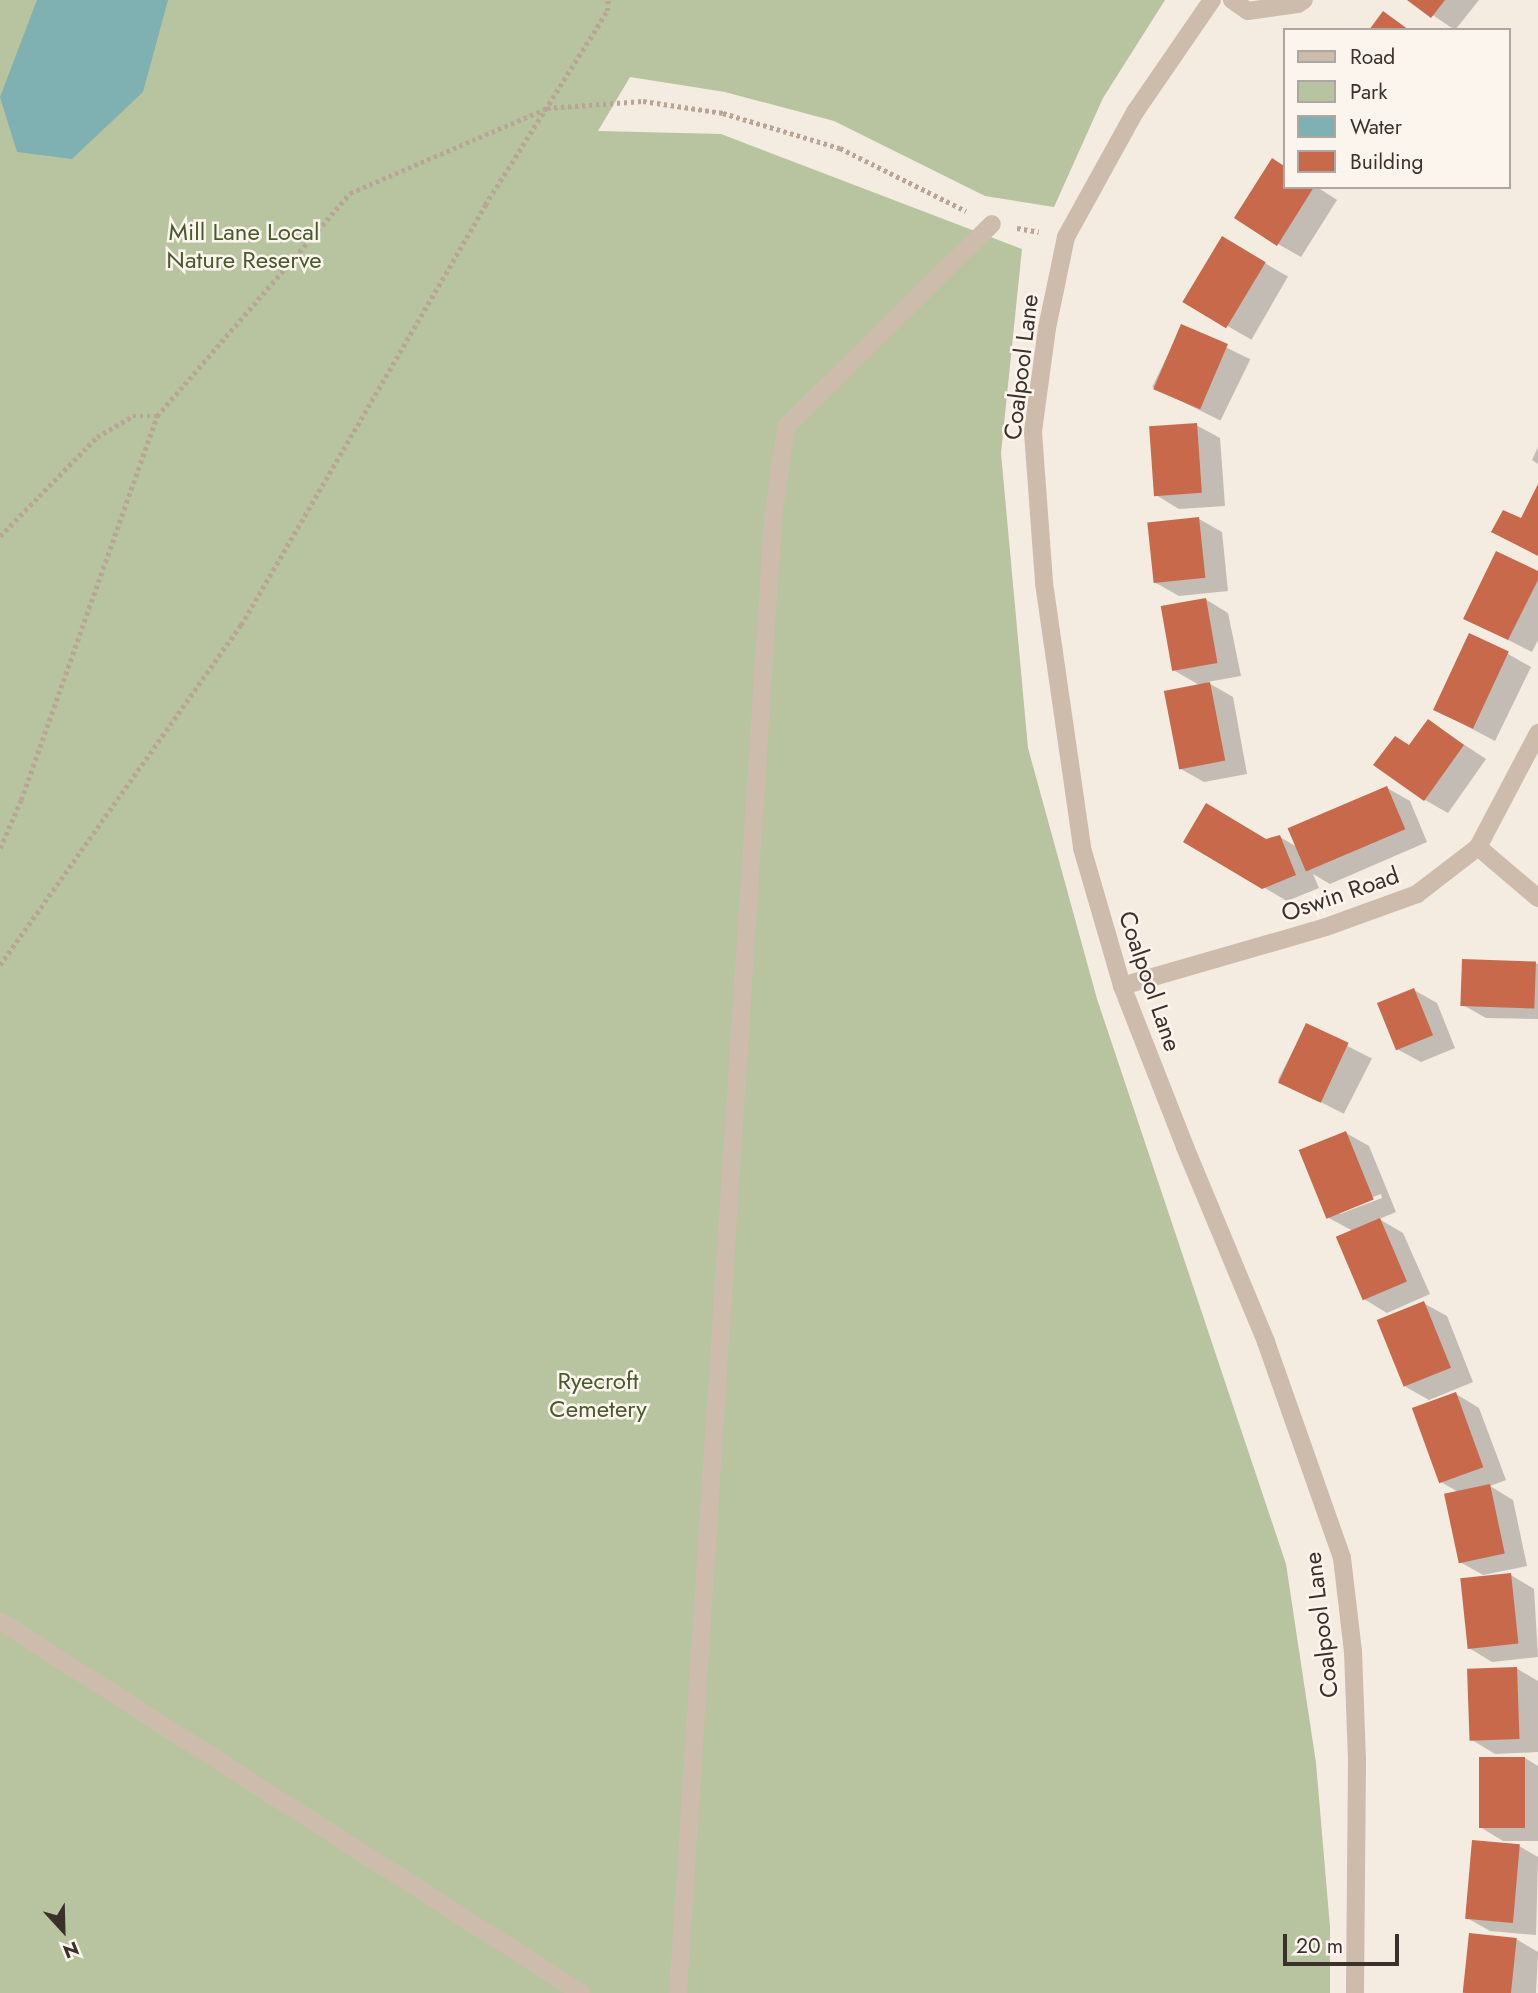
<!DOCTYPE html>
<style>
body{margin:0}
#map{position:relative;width:1538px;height:1993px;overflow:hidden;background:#f4ebe1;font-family:Jost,sans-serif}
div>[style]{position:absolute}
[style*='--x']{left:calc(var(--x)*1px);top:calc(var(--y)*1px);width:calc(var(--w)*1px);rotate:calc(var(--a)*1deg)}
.green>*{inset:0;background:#b8c4a0}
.water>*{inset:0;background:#7fb0b2}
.shadow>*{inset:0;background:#0003;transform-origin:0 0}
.building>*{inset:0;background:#c8694b;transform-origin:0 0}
.path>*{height:4.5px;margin-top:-2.25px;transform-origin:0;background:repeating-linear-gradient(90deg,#b9a596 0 3.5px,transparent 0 7px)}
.service>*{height:18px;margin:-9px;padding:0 9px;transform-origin:9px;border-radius:9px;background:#cdbbac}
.minor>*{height:18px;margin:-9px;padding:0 9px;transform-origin:9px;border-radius:9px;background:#cdbbac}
.tertiary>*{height:18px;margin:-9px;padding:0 9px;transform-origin:9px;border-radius:9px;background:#cdbbac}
span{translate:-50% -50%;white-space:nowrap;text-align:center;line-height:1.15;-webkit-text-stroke:5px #fbf5ee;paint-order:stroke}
.park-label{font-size:24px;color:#4a5a2e}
.street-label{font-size:24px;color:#3b302b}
.legend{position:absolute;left:1283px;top:28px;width:228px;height:161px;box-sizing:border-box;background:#fbf5ee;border:2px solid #aea6a0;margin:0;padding:9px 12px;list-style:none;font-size:21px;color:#3b302b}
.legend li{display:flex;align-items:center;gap:14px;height:35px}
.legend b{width:35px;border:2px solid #aea6a0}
.north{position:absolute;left:28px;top:1895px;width:70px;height:70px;-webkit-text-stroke:5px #fbf5ee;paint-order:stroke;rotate:158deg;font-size:19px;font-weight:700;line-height:28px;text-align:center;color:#3b302b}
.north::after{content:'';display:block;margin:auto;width:24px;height:32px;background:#3b302b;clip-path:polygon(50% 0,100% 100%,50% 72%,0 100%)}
.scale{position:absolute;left:1283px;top:1934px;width:116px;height:32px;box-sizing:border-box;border:4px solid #3b302b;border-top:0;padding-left:9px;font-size:21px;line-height:24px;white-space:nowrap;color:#3b302b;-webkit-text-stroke:5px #fbf5ee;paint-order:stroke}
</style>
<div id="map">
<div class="green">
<i style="clip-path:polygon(0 0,1165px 0,1103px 98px,1054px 207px,985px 196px,834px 121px,725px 92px,630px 77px,598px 131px,721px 134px,1022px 249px,1001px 453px,1028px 748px,1097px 999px,1286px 1564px,1316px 1763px,1330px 1927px,1330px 1993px,0 1993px)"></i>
</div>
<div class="water">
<i style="clip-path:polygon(37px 0,168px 0,143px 92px,72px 159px,17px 152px,0 97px)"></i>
</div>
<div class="shadow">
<i style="clip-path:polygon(1410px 0,1479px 0,1455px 30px)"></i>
<i style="clip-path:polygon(1273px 161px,1284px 167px,1284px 187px,1317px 187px,1337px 200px,1301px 257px,1278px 244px)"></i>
<i style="left:1223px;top:239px;width:75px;height:73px;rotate:30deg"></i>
<i style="left:1182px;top:326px;width:76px;height:68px;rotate:26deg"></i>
<i style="clip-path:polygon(1196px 425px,1220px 438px,1225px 506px,1179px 509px,1156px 495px)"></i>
<i style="clip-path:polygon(1538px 447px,1538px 464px,1532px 460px)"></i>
<i style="clip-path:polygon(1199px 519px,1222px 532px,1228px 591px,1179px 596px,1156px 583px)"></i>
<i style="clip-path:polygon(1538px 573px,1538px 640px,1532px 652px,1465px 618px)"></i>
<i style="clip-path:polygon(1205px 599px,1228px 613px,1241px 676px,1207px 682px,1233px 697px,1247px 774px,1204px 782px,1181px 769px,1201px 686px,1175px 671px)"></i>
<i style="clip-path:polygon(1508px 654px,1531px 667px,1495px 741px,1434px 709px)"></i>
<i style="clip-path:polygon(1428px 721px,1486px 759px,1448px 813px,1425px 800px)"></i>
<i style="clip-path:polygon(1387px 788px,1410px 801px,1427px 842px,1330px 884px,1313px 874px,1319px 888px,1287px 901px,1185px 841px,1267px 841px,1280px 837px,1297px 847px)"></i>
<i style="clip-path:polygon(1535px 963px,1538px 964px,1538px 1019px,1486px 1018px,1463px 1005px)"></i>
<i style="clip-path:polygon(1414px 990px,1437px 1003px,1455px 1048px,1421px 1062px,1397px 1049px)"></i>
<i style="left:1306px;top:1025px;width:74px;height:62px;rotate:27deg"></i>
<i style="clip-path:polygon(evenodd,1346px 1133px,1369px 1146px,1396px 1212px,1379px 1219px,1403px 1233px,1430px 1294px,1387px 1313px,1364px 1299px,1353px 1231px,1327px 1217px,1346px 1133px,1381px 1194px,1382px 1198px,1340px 1214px,1340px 1210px,1381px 1194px)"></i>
<i style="clip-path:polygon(1423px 1303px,1447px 1316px,1473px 1382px,1429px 1400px,1406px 1387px)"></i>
<i style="clip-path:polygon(1456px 1394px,1479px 1408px,1506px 1480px,1490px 1486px,1513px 1500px,1527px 1566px,1483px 1575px,1460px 1562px,1460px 1493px,1441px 1482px)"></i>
<i style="clip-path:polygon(1511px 1575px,1534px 1589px,1538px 1657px,1492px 1662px,1469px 1648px)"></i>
<i style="clip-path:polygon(1516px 1668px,1538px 1681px,1538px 1752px,1495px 1754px,1472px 1740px)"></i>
<i style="clip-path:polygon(1525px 1758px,1538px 1766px,1538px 1841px,1503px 1841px,1480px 1827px)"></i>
<i style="clip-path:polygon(1519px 1846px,1538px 1857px,1536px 1935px,1490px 1931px,1467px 1918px)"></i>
<i style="clip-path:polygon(1516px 1939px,1538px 1952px,1536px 1993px,1465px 1993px)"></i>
</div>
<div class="building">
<i style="clip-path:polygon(1407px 0,1445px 0,1431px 18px)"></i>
<i style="clip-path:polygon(1383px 11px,1409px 30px,1369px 30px)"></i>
<i style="clip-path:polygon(1272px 158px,1284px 166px,1284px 187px,1314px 187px,1277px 246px,1234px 218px)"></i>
<i style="left:1222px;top:236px;width:51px;height:77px;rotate:31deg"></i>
<i style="left:1181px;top:324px;width:51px;height:71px;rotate:23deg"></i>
<i style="left:1197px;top:423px;width:70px;height:48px;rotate:86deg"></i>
<i style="clip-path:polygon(1538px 484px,1538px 556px,1491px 532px,1503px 510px,1521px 518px)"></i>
<i style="left:1199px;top:517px;width:61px;height:52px;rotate:84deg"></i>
<i style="clip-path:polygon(1496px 551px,1538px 571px,1538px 580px,1508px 640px,1463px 619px)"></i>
<i style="left:1206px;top:598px;width:66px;height:46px;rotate:80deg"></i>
<i style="left:1469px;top:633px;width:44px;height:85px;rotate:25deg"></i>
<i style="left:1210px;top:682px;width:80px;height:47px;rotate:79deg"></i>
<i style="clip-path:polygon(1428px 719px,1464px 745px,1424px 801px,1373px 765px,1395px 736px,1409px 745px)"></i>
<i style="left:1387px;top:786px;width:47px;height:108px;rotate:67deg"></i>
<i style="clip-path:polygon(1206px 803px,1266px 839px,1280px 835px,1296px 875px,1262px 889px,1183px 842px)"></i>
<i style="left:1462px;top:959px;width:74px;height:47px;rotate:2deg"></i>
<i style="left:1414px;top:988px;width:51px;height:40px;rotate:68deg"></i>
<i style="left:1306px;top:1023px;width:47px;height:66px;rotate:25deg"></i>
<i style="left:1346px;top:1131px;width:74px;height:51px;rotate:68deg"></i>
<i style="left:1380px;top:1218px;width:69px;height:48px;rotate:67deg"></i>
<i style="left:1424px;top:1301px;width:72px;height:51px;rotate:68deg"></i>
<i style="left:1456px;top:1392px;width:80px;height:47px;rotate:70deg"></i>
<i style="left:1490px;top:1484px;width:71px;height:47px;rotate:78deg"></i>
<i style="left:1511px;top:1573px;width:71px;height:51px;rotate:84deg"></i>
<i style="left:1517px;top:1667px;width:72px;height:50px;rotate:88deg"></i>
<i style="left:1479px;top:1757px;width:46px;height:71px"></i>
<i style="left:1472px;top:1840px;width:48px;height:79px;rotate:5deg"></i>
<i style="left:1469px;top:1933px;width:48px;height:60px;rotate:6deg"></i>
</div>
<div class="path">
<i style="--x:1017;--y:228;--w:22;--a:10"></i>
<i style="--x:0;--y:536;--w:139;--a:-45.6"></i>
<i style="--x:97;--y:437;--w:42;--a:-30.3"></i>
<i style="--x:133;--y:416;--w:24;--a:0"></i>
<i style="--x:0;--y:848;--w:52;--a:-66.4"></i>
<i style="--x:21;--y:800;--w:407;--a:-70.5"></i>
<i style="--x:157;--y:416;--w:295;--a:-49.1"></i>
<i style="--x:350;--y:193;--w:215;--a:-23.3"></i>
<i style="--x:547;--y:108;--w:96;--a:-4.2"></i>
<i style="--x:643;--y:101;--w:81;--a:8.5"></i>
<i style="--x:723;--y:113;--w:122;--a:16.7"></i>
<i style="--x:840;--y:148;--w:141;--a:26.6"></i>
<i style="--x:0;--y:965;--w:417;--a:-54.7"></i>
<i style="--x:241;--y:625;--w:486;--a:-59.8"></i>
<i style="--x:485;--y:205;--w:229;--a:-57.8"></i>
<i style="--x:607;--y:11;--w:11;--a:-85"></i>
</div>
<div class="service">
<i style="--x:0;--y:1621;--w:690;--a:32.63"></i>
<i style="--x:678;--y:1993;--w:1478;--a:-86.31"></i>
<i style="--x:773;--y:518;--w:92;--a:-81.9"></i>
<i style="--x:786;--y:427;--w:289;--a:-44.6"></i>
</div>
<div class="minor">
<i style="--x:1232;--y:0;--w:19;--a:35"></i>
<i style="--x:1248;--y:11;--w:50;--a:-8"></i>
<i style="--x:1298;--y:4;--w:7;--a:-34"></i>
<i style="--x:1478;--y:847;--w:79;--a:40.4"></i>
<i style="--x:1122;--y:986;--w:212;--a:-16.1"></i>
<i style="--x:1326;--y:927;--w:97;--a:-19.9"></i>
<i style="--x:1417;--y:894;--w:77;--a:-37.6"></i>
<i style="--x:1478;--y:847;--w:129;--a:-62.2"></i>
</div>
<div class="tertiary">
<i style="--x:1212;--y:0;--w:136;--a:124.5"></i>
<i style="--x:1135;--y:112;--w:143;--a:118.9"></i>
<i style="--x:1066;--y:237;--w:93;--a:101.8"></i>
<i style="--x:1047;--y:328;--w:105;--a:97.7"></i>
<i style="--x:1033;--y:432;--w:151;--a:85.8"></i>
<i style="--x:1044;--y:583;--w:268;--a:81.8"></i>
<i style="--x:1082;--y:848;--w:144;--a:73.8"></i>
<i style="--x:1122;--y:986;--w:173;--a:68.6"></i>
<i style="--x:1185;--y:1147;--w:211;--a:67.4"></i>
<i style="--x:1266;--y:1342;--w:229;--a:70.6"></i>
<i style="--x:1342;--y:1558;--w:94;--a:83.3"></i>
<i style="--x:1353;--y:1651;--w:110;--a:87.9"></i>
<i style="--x:1357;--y:1761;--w:232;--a:90.5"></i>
</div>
<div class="park-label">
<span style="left:244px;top:246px">Mill Lane Local<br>Nature Reserve</span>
<span style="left:598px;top:1395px">Ryecroft<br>Cemetery</span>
</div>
<div class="street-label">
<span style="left:1021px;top:367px;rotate:-83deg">Coalpool Lane</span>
<span style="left:1340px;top:894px;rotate:-19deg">Oswin Road</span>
<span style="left:1150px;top:981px;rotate:71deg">Coalpool Lane</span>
<span style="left:1321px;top:1625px;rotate:-97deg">Coalpool Lane</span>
</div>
<ul class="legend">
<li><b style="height:9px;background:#cdbbac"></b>Road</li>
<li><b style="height:19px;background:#b8c4a0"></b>Park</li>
<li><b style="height:19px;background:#7fb0b2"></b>Water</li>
<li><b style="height:19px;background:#c8694b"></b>Building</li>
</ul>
<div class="north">N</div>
<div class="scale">20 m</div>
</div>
